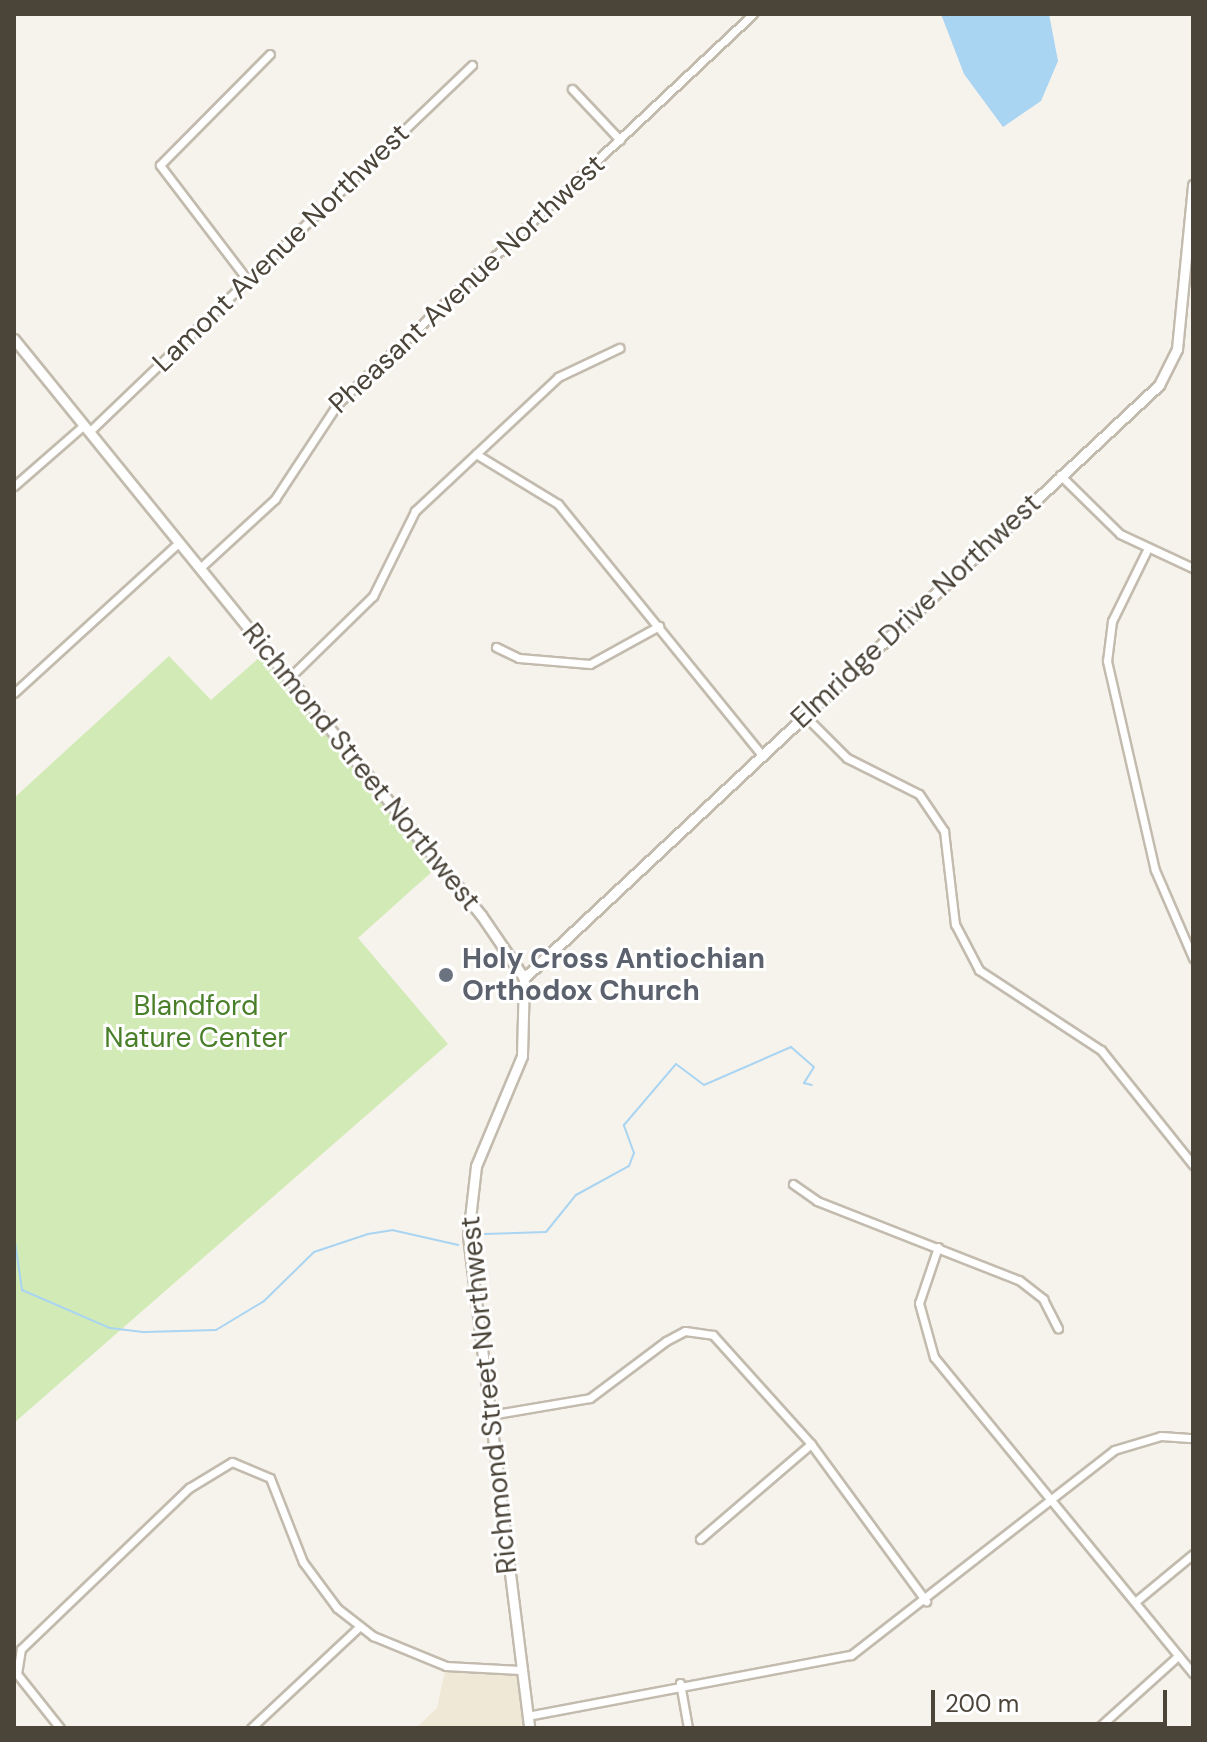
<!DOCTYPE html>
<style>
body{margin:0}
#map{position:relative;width:1207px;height:1742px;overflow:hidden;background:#f6f3ec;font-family:"DM Sans",sans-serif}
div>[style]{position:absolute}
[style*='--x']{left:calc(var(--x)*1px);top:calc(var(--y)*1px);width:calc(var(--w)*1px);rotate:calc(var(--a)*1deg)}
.education>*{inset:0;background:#efe8d6}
.green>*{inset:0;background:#d2eab5}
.water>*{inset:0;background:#a9d4f2}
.stream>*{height:2px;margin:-1px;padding:0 1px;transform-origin:1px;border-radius:1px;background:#a9d4f2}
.roads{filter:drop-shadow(2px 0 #c2bbae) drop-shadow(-2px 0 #c2bbae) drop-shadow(0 2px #c2bbae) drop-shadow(0 -2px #c2bbae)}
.minor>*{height:7px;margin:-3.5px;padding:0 3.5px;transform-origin:3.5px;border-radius:3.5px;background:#fff}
.tertiary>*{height:9px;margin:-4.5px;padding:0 4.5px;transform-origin:4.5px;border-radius:4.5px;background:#fff}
.dots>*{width:22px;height:22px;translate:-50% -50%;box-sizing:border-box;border:4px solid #fff;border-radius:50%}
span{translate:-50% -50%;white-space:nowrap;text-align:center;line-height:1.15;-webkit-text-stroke:6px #fff;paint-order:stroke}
.street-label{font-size:28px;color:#4b4439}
.worship-label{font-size:28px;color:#5b616d;font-weight:700}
.left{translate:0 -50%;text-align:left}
.park-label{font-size:28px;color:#4a7f2a}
.frame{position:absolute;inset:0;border:16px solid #4b4439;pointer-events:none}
.scale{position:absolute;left:931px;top:1690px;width:236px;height:36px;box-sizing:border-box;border:4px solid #4b4439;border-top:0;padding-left:10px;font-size:24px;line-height:28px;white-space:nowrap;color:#4b4439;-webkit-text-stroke:6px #fff;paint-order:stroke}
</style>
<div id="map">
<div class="education">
<i style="clip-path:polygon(446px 1666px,520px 1670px,529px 1728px,416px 1728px,437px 1708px)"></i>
</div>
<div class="green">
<i style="clip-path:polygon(169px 656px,211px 700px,261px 656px,435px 869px,358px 938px,448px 1044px,14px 1423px,14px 798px)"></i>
</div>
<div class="water">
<i style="clip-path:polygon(941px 14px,1049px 14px,1058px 61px,1041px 101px,1003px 127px,964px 74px)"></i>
</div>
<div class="stream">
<i style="--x:483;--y:1234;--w:63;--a:-1.8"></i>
<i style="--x:546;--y:1232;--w:48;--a:-51"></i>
<i style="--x:576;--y:1195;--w:60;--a:-28.7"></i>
<i style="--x:629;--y:1166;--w:14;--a:-69"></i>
<i style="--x:634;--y:1153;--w:30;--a:-110"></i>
<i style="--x:624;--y:1125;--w:80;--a:-49.6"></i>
<i style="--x:676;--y:1064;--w:35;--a:37"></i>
<i style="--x:704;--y:1085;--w:95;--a:-23.6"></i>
<i style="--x:791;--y:1047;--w:30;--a:41"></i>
<i style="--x:814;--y:1067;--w:19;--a:122"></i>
<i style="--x:804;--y:1083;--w:8;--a:14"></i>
<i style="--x:14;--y:1235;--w:56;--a:81.7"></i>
<i style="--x:22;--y:1290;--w:96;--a:23.4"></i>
<i style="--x:110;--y:1328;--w:35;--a:7"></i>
<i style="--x:145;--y:1332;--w:71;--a:-1.6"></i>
<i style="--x:216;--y:1330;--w:56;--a:-31.1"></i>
<i style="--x:264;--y:1301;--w:70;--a:-44.4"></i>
<i style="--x:314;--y:1252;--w:57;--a:-18.4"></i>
<i style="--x:368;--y:1234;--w:24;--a:-9"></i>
<i style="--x:392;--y:1230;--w:68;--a:12.8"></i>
</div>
<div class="roads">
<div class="minor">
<i style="--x:572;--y:89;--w:70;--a:46.7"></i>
<i style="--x:249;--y:282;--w:147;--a:-127.3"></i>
<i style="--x:160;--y:165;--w:156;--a:-45.3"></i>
<i style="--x:90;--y:431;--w:529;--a:-43.77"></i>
<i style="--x:476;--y:454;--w:96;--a:31.4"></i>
<i style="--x:558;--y:504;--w:325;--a:50.9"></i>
<i style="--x:1060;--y:475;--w:84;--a:44.5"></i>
<i style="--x:1120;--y:534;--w:81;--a:25"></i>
<i style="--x:14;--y:486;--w:93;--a:-41.1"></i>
<i style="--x:1146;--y:552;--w:77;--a:116.2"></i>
<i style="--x:1112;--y:621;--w:40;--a:97.1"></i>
<i style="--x:1107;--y:661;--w:214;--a:77.1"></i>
<i style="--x:1155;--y:870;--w:96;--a:66.6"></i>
<i style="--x:200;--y:568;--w:102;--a:-42.6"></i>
<i style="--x:275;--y:499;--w:115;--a:-56.7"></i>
<i style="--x:338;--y:403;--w:569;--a:-43.15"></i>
<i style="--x:496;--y:647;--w:25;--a:26"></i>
<i style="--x:519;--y:658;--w:71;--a:4.8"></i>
<i style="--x:590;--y:664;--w:79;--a:-28.8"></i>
<i style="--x:289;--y:678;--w:117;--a:-44.3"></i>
<i style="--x:373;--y:596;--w:95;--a:-63.7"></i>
<i style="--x:415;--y:511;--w:196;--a:-43.1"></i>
<i style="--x:558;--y:377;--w:68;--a:-25.4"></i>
<i style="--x:14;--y:693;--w:222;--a:-42.4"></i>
<i style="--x:805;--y:716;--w:59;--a:45"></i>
<i style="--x:847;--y:758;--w:80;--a:26.6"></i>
<i style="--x:919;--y:794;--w:45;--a:56"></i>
<i style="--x:944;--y:831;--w:94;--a:83.3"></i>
<i style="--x:955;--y:924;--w:52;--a:62.4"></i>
<i style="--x:979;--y:970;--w:146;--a:33.3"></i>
<i style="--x:1101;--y:1050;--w:147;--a:51.3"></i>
<i style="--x:793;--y:1184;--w:29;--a:35"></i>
<i style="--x:817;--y:1201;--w:217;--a:21.4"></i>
<i style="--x:1019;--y:1280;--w:31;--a:38"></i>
<i style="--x:1043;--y:1299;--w:33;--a:63"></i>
<i style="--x:938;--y:1247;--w:59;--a:108.7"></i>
<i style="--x:919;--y:1303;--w:56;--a:74.5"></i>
<i style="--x:934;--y:1357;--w:409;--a:50.7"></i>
<i style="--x:490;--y:1415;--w:101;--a:-9.6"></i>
<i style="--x:590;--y:1398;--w:95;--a:-36.9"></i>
<i style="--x:666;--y:1341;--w:21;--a:-28"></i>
<i style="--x:685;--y:1331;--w:28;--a:8"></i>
<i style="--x:713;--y:1335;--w:147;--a:48"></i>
<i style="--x:811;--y:1444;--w:195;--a:53.8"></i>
<i style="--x:700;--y:1539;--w:146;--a:-40.6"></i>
<i style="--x:1135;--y:1602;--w:75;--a:-39.6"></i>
<i style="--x:680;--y:1683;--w:46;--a:79.9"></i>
<i style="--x:527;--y:1716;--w:330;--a:-10.7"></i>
<i style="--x:851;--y:1655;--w:333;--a:-37.9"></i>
<i style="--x:1114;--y:1450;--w:49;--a:-16.6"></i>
<i style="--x:1161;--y:1436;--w:32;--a:4"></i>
<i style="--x:60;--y:1728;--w:69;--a:-128.5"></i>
<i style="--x:17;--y:1674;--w:25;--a:-81"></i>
<i style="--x:21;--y:1649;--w:233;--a:-43.8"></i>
<i style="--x:189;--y:1488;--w:50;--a:-31.2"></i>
<i style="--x:232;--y:1462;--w:41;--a:22.8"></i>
<i style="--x:270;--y:1478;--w:90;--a:68.6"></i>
<i style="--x:303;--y:1562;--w:57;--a:53.5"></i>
<i style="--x:337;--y:1608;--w:46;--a:37.9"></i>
<i style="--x:373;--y:1636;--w:79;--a:22.3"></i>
<i style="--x:446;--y:1666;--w:74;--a:3.1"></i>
<i style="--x:251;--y:1728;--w:149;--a:-43.1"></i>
<i style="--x:1098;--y:1728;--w:108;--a:-42"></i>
</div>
<div class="tertiary">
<i style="--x:14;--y:339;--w:742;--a:50.97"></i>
<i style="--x:481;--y:915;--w:76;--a:55.7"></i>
<i style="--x:524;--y:978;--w:78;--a:91.5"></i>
<i style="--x:522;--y:1056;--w:119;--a:112.7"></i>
<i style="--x:476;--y:1166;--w:70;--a:96.5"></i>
<i style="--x:468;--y:1236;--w:496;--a:82.9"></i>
<i style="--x:524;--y:978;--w:869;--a:-43.04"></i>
<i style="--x:1159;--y:385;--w:40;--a:-63.4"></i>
<i style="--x:1177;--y:349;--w:165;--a:-84.4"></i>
</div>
</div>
<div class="dots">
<i style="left:446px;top:975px;background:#6b7280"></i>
</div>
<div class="street-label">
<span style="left:281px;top:248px;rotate:-44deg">Lamont Avenue Northwest</span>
<span style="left:467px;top:284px;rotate:-43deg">Pheasant Avenue Northwest</span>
<span style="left:916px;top:611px;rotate:-43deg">Elmridge Drive Northwest</span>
<span style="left:361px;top:767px;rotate:51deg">Richmond Street Northwest</span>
<span style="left:489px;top:1395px;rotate:-96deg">Richmond Street Northwest</span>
</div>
<div class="worship-label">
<span class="left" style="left:462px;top:975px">Holy Cross Antiochian<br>Orthodox Church</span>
</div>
<div class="park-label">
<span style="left:196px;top:1022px">Blandford<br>Nature Center</span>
</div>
<div class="frame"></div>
<div class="scale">200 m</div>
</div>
